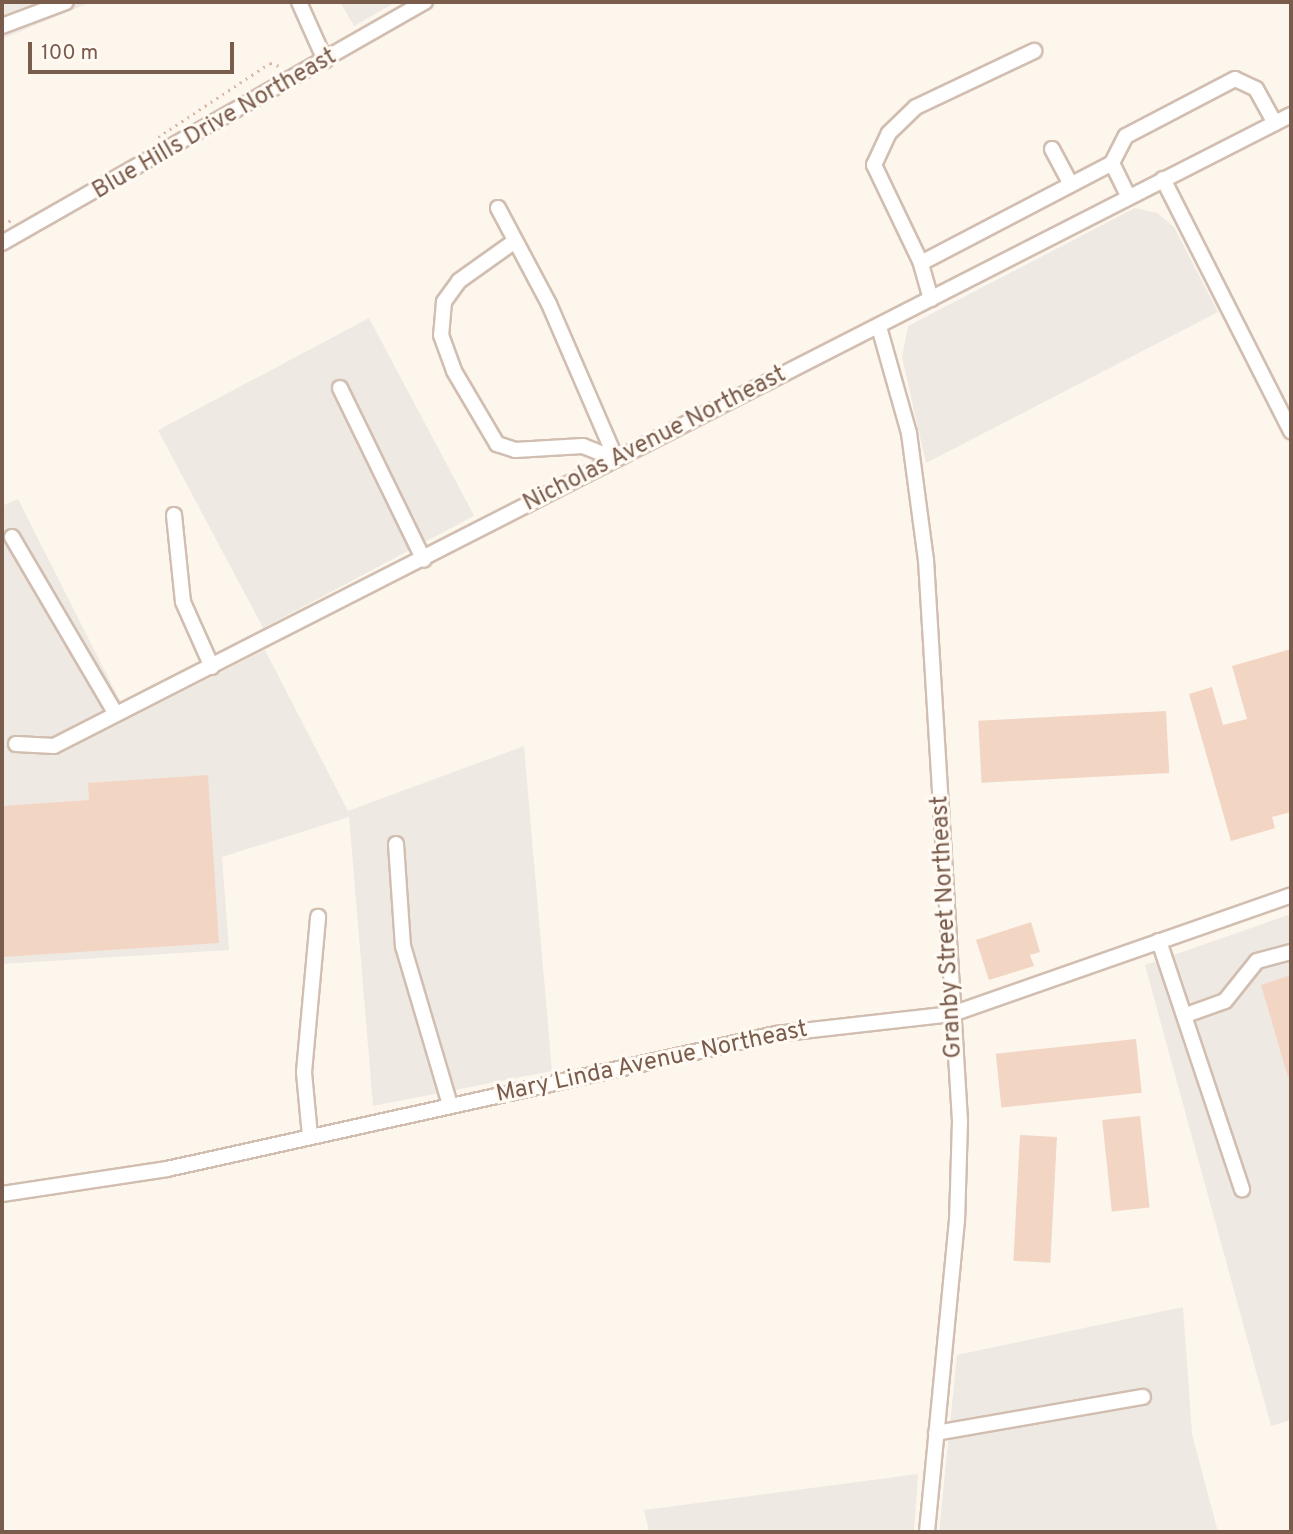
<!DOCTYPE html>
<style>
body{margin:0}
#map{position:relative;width:1293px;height:1534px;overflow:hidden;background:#fdf6ec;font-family:Overpass,sans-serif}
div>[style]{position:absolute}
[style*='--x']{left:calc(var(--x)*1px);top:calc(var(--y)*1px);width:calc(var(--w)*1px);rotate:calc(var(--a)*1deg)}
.industrial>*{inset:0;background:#efe9e4;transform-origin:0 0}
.building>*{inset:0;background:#f3d5c3;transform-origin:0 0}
.path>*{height:2.5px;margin-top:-1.25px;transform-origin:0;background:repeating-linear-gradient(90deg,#d9b8a5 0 2px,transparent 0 7px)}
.roads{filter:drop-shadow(2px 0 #d1beb0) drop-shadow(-2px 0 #d1beb0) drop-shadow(0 2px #d1beb0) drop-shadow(0 -2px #d1beb0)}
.minor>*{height:14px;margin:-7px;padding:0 7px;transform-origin:7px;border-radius:7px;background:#fff}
span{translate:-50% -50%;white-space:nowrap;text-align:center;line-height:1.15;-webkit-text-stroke:6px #fffaf3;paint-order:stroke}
.street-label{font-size:24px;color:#7a5c4d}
.frame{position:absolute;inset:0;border:4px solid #7a5c4d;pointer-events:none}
.scale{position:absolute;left:28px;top:42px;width:206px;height:32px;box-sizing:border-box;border:4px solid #7a5c4d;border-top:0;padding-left:9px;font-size:21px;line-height:24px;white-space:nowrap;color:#7a5c4d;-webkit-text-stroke:5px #fffaf3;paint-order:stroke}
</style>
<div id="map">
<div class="industrial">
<i style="clip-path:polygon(2px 2px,91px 2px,2px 39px)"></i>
<i style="clip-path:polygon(340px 2px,396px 2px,354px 26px)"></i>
<i style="clip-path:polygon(1135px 208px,1157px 213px,1174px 227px,1218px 312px,926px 463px,902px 357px,908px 326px)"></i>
<i style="left:369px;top:318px;width:224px;height:239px;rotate:62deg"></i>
<i style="clip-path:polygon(18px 499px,121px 703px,50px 737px,58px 755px,265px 650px,348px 811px,524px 746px,552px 1071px,373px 1106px,349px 817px,222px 857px,229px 950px,2px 964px,2px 506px)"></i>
<i style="clip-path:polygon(1291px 914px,1291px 1420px,1271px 1426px,1145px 965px)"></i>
<i style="clip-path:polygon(1183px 1307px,1192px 1434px,1218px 1532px,939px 1532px,957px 1355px)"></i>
<i style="clip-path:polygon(918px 1474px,914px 1532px,649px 1532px,644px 1510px)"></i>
</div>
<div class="building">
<i style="clip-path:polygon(1291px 649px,1291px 812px,1272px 817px,1275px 828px,1231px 841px,1189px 694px,1212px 687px,1223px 725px,1247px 719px,1232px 666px)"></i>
<i style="left:1166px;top:711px;width:62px;height:188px;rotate:87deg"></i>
<i style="clip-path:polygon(208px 775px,219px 943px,2px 957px,2px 806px,89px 800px,88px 783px)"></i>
<i style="clip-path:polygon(1031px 922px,1040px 952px,1030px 955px,1034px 966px,989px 980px,976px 940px)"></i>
<i style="clip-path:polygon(1291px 975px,1291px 1077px,1288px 1077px,1261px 985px)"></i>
<i style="left:1136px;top:1039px;width:54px;height:141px;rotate:84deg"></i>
<i style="left:1140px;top:1116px;width:92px;height:38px;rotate:84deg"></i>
<i style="left:1020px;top:1135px;width:37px;height:126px;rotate:3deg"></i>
</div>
<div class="path">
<i style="--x:158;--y:137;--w:134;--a:-33.5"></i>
<i style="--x:270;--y:63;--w:13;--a:18"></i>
<i style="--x:2;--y:224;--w:11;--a:-22"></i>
</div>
<div class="roads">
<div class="minor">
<i style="--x:299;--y:2;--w:64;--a:65.9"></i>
<i style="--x:2;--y:26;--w:68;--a:-20.6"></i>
<i style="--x:1052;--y:149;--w:40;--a:62"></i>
<i style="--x:1112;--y:163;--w:30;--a:-63"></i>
<i style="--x:1126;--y:136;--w:123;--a:-27.6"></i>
<i style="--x:1235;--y:79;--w:23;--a:25"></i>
<i style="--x:1256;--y:89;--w:39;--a:61"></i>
<i style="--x:1163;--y:179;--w:283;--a:63.1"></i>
<i style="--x:498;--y:208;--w:109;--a:62"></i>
<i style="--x:549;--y:304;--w:169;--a:66.6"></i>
<i style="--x:515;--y:241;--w:69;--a:144.5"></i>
<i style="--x:459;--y:281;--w:26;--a:126"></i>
<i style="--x:444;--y:302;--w:33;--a:95"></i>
<i style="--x:441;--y:335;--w:38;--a:70"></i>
<i style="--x:454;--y:371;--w:85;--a:59.5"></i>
<i style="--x:497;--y:444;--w:19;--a:18"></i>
<i style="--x:515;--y:450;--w:68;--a:-3.4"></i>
<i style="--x:583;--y:446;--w:35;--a:22"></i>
<i style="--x:2;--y:243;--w:487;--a:-29.7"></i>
<i style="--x:921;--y:263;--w:109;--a:-115.6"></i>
<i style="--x:874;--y:165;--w:35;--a:-65"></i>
<i style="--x:889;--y:133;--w:37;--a:-44"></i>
<i style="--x:916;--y:107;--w:131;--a:-25.4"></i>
<i style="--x:931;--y:299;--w:37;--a:-106"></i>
<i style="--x:921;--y:263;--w:216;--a:-27.6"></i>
<i style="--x:1112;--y:163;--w:37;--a:64"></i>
<i style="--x:879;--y:327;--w:110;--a:74.2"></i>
<i style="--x:909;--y:433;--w:128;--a:82.4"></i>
<i style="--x:926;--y:560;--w:562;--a:86.53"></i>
<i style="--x:960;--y:1121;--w:99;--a:91.7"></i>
<i style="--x:957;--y:1220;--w:313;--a:95.5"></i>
<i style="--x:340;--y:388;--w:191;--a:64"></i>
<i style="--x:174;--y:515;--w:87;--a:84.1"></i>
<i style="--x:183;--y:602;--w:71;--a:66"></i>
<i style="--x:12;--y:537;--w:205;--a:59.6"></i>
<i style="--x:16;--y:744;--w:38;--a:3"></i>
<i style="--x:54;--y:746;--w:1389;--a:-27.03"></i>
<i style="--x:396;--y:844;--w:102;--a:86.1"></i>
<i style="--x:403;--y:946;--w:166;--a:73.5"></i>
<i style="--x:1159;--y:941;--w:262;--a:71.5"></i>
<i style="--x:1186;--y:1015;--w:41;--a:-19.7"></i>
<i style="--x:1225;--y:1001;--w:51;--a:-51.3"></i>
<i style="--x:1257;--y:961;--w:35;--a:-15"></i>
<i style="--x:310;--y:1136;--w:64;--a:-95.4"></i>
<i style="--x:304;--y:1072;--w:156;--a:-84.8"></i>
<i style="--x:2;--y:1194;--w:167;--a:-8.6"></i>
<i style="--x:167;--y:1169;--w:624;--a:-12.5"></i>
<i style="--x:776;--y:1034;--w:177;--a:-6.5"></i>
<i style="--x:952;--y:1014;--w:359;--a:-19.3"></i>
<i style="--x:936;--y:1433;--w:210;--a:-9.9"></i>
</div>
</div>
<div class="street-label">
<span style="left:215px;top:125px;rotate:-30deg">Blue Hills Drive Northeast</span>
<span style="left:655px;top:440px;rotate:-27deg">Nicholas Avenue Northeast</span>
<span style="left:948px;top:927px;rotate:-93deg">Granby Street Northeast</span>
<span style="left:652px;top:1063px;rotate:-12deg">Mary Linda Avenue Northeast</span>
</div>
<div class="frame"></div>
<div class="scale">100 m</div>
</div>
